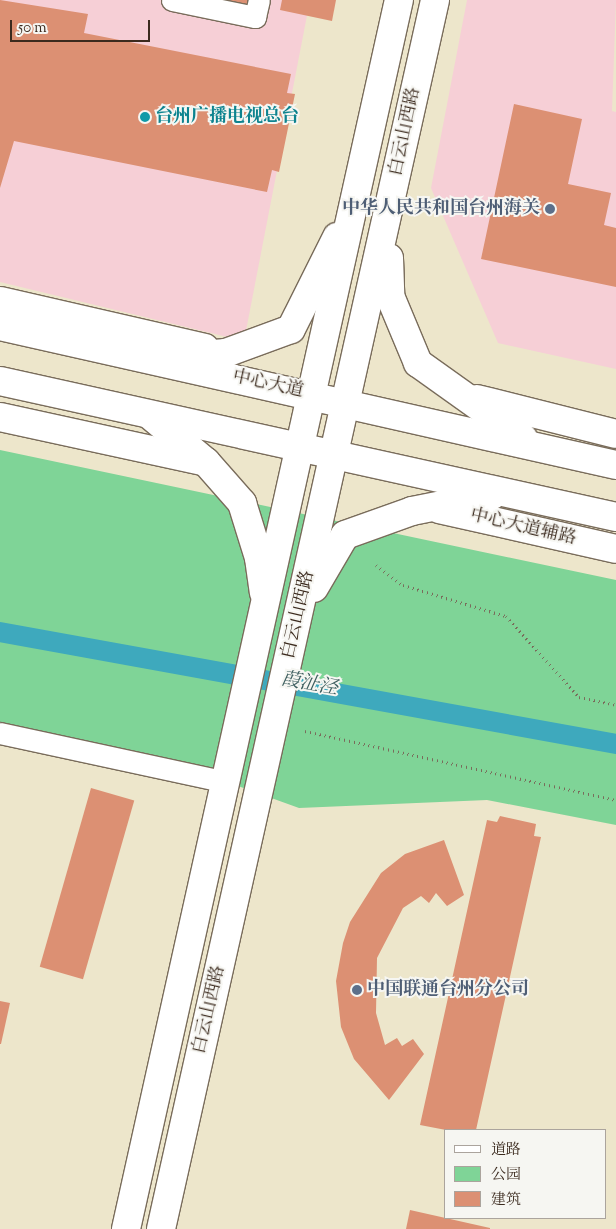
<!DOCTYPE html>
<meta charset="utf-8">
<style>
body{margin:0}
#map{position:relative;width:616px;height:1229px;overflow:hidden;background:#ede6cb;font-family:"Sorts Mill Goudy","Noto Serif SC",serif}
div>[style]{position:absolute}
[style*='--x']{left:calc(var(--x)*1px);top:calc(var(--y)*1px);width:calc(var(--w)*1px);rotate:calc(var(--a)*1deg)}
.built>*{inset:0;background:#f6cfd6}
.green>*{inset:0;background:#7fd497}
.canal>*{height:20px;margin:-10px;padding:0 10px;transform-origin:10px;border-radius:10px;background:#3ea9bd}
.building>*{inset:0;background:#dc9073;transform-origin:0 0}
.path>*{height:3px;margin-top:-1.5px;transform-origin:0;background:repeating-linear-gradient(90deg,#796c5b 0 1px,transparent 0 5px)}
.roads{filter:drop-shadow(1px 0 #796c5b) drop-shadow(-1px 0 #796c5b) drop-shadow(0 1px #796c5b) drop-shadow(0 -1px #796c5b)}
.minor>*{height:21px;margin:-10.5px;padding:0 10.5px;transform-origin:10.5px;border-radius:10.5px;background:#fff}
.major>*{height:28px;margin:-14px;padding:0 14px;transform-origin:14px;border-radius:14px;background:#fff}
.dots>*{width:14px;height:14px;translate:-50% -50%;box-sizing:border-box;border:2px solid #f6f6f2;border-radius:50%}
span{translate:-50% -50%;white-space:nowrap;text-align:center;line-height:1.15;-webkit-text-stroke:4px #f6f6f2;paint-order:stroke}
.culture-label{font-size:18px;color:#0d838f;font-weight:700}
.left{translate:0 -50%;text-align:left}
.street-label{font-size:18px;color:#3b2a1e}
.service-label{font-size:18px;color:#4e5e75;font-weight:700}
.right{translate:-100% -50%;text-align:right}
.water-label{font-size:19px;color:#3c5d5e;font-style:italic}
.legend{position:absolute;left:444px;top:1129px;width:162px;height:90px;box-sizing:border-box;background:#f6f6f2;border:1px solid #aba49d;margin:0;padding:6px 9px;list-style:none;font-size:15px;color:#3b2a1e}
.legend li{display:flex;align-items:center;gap:10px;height:25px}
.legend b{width:25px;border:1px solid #aba49d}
.scale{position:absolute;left:10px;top:20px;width:140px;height:22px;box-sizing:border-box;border:2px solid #3b2a1e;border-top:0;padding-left:6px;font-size:15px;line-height:18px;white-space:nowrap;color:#3b2a1e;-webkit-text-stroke:4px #f6f6f2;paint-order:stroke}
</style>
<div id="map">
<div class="built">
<i style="clip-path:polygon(0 0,310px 0,244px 341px,0 282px)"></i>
<i style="clip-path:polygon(467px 0,616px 0,612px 111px,616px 112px,616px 369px,498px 343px,431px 188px)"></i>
</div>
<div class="green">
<i style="clip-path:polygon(0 450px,616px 580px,616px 825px,487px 800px,299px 808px,227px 782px,0 733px)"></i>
</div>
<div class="canal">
<i style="--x:0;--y:632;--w:626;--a:10.3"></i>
</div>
<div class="building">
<i style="clip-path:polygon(0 0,88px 14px,84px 33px,291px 74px,287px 93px,295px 94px,279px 172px,272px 170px,267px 192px,14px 141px,0 188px)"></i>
<i style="clip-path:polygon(216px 0,250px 0,248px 7px)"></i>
<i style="clip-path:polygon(282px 0,336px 0,332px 21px,280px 10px)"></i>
<i style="clip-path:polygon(514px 104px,582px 119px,568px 184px,611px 193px,604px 225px,616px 228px,616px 287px,481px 259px)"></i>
<i style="left:91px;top:788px;width:45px;height:186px;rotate:16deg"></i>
<i style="clip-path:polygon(500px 816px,536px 824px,534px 836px,541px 837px,476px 1130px,446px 1130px,420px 1125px,487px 820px,497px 822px)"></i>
<i style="clip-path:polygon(444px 840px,464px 895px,447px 906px,436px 893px,429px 903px,421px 896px,403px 908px,377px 958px,376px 1013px,385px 1045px,397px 1038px,402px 1046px,413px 1039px,424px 1054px,389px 1100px,354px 1059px,341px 1027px,336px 981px,343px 943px,350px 922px,381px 873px,405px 854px)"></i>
<i style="clip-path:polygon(0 1001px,10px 1003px,1px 1044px,0 1044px)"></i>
<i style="clip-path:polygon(410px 1210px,490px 1228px,490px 1229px,406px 1229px)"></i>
</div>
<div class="path">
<i style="--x:376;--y:565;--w:34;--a:37"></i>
<i style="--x:403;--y:585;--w:108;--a:16.8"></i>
<i style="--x:506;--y:616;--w:109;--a:48"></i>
<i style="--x:579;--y:697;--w:38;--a:12"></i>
<i style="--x:305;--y:731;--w:319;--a:12.5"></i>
</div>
<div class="roads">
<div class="minor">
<i style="--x:172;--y:0;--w:85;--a:11.6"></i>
<i style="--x:255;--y:17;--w:17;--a:-77"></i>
<i style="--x:0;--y:733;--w:232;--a:12.2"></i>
</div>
<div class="major">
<i style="--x:389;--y:258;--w:38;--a:88"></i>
<i style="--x:390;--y:296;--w:73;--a:67.3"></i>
<i style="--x:418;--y:363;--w:129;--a:35.5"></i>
<i style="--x:0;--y:301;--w:210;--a:12.9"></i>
<i style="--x:0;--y:326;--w:631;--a:12.72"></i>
<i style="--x:179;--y:357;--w:47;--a:-4.9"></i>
<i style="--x:226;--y:353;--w:69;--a:-20.3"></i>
<i style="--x:291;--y:329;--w:103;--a:-63.4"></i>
<i style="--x:0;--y:381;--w:631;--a:12.45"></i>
<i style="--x:477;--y:399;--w:143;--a:14.1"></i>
<i style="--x:151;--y:416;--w:72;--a:39.9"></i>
<i style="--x:206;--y:462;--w:55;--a:48.7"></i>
<i style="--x:242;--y:503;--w:58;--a:72.8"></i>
<i style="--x:259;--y:558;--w:35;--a:82"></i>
<i style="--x:0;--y:417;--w:206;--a:12.3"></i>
<i style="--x:439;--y:509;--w:181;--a:12.7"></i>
<i style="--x:314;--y:588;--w:61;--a:-59.7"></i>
<i style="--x:345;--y:535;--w:71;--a:-19.7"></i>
<i style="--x:412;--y:511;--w:82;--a:-11.3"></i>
<i style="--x:126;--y:1229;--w:1259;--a:-77.48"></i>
<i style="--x:161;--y:1229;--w:1259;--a:-77.43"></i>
</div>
</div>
<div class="dots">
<i style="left:145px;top:117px;background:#0f9aa8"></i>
<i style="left:550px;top:209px;background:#5c6f8a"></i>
<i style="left:357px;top:990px;background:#5c6f8a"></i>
</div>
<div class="culture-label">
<span class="left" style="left:155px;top:117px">台州广播电视总台</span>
</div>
<div class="street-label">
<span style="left:406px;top:132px;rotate:-78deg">白云山西路</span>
<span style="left:268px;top:385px;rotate:12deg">中心大道</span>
<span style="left:523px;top:528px;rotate:13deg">中心大道辅路</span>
<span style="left:299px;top:615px;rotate:-77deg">白云山西路</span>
<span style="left:210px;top:1010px;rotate:-77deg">白云山西路</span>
</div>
<div class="service-label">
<span class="right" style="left:540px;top:209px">中华人民共和国台州海关</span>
<span class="left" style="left:367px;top:990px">中国联通台州分公司</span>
</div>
<div class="water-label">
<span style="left:309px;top:685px;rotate:10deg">葭沚泾</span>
</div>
<ul class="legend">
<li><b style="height:6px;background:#fff"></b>道路</li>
<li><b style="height:14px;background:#7fd497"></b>公园</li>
<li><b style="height:14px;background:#dc9073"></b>建筑</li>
</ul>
<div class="scale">50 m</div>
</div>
